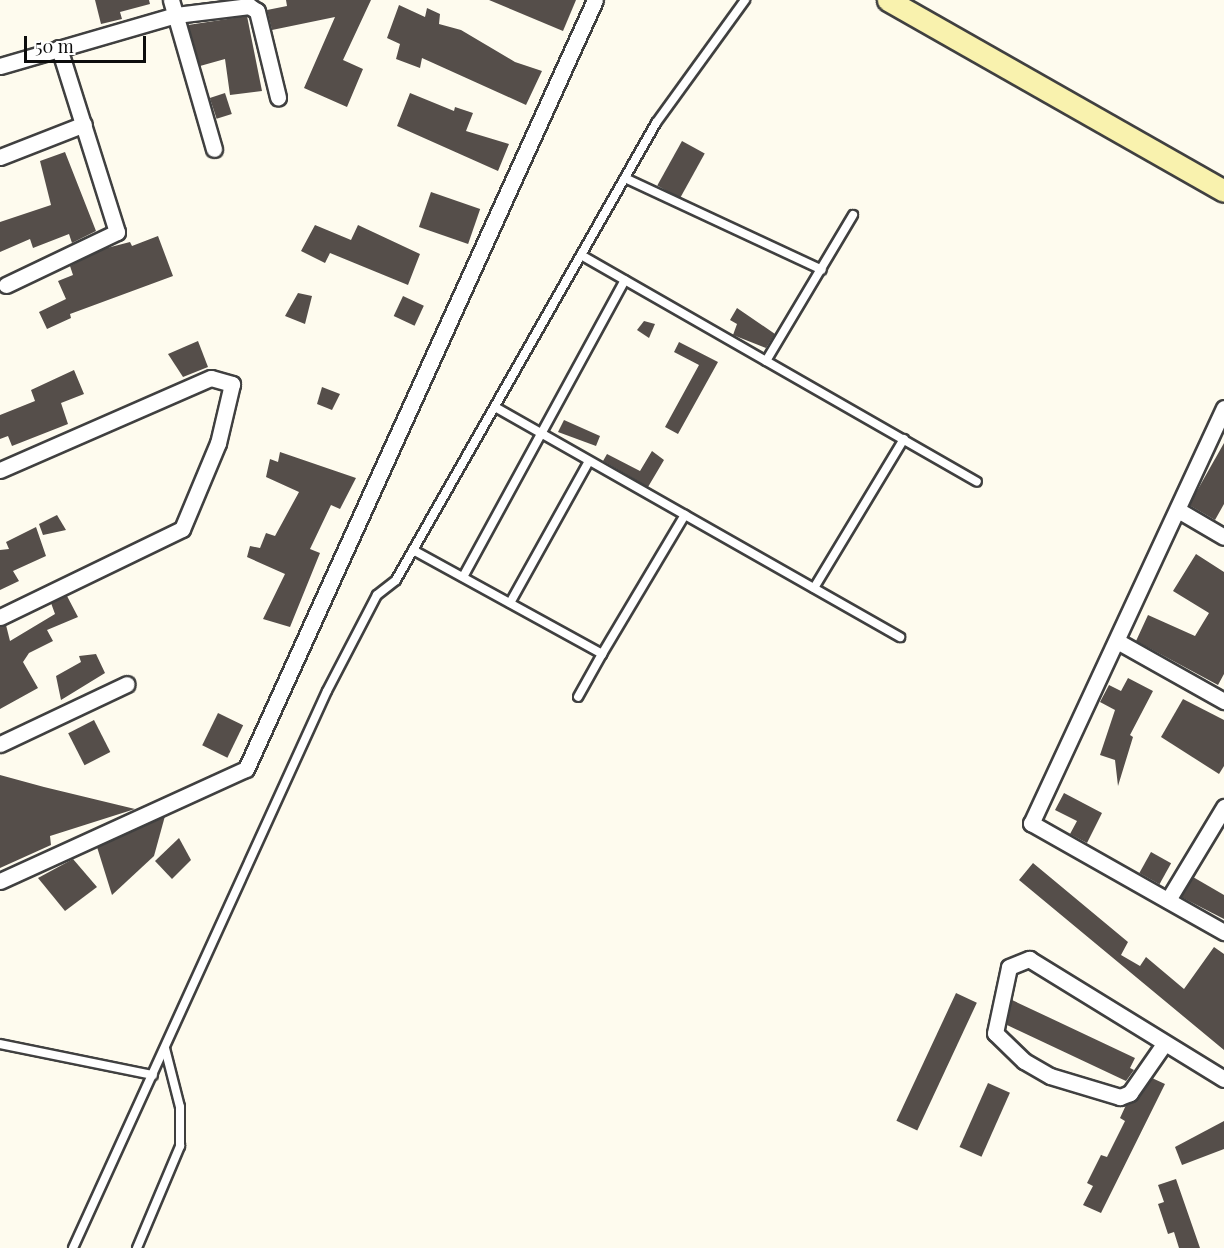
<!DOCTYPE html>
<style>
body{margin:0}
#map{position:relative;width:1224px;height:1248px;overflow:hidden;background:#fefbee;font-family:"Playfair Display",serif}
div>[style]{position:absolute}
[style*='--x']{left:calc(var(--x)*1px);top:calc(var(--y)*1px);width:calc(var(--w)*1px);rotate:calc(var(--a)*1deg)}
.building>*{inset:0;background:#554e4a;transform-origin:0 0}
.roads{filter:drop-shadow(2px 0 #404040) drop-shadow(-2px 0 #404040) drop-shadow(0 2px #404040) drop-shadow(0 -2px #404040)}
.lane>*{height:8px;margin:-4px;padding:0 4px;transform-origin:4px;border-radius:4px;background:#fff}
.street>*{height:15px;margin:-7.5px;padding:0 7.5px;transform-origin:7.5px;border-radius:7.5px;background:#fff}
.secondary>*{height:21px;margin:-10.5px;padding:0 10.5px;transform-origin:10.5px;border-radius:10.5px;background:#f9f2ae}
span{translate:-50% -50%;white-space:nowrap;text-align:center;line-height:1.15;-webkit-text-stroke:6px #fff;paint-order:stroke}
.scale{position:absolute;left:24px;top:36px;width:122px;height:27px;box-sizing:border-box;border:3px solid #0d0d0d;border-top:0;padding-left:8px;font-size:18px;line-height:21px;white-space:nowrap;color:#0d0d0d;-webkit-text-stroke:4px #fff;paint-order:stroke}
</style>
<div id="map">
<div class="building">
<i style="clip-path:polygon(95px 0,149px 0,150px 4px,120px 12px,122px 19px,101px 24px)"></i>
<i style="clip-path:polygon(286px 0,371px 0,343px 60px,363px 69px,347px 107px,304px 88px,335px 17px,272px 30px,267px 10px,287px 6px)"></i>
<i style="clip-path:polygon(489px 0,576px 0,563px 31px)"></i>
<i style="clip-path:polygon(399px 5px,425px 17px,427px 8px,440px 14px,439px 24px,461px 30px,515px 62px,542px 71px,526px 105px,422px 58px,420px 68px,396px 59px,400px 44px,387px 38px)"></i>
<i style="clip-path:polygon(247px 16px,262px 91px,230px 95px,225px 59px,200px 66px,188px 25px)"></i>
<i style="left:225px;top:93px;width:22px;height:16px;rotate:72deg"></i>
<i style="clip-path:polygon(410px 93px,454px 111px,455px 107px,473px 113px,466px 131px,509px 144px,498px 171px,397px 126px)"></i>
<i style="left:682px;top:141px;width:26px;height:51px;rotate:29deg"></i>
<i style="clip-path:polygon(65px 152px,96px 231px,72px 243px,69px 234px,33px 248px,30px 239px,0 252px,0 222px,51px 205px,40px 161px)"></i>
<i style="left:431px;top:192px;width:52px;height:37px;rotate:19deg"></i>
<i style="clip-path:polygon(315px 225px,351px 240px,358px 225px,420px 254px,408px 285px,330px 253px,325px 263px,301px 251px)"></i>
<i style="clip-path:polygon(158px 236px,173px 276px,70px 314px,71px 318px,47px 329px,39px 312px,66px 299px,58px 281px,73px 275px,70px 266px,103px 249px,130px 242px,132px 246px)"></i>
<i style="clip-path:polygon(298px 293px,312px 296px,305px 324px,285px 316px)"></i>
<i style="left:403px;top:296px;width:23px;height:22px;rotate:25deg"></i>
<i style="clip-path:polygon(737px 308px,775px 334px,766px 348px,733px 335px,737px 324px,730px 320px)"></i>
<i style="clip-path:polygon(644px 321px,655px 324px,649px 338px,637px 330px)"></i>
<i style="clip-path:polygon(198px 341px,208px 367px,183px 377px,168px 354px)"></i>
<i style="clip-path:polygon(679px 342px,718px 362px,678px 434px,665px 427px,699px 365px,674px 352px)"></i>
<i style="clip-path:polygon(74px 370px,84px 394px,61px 403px,68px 424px,12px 446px,8px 436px,0 439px,0 415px,35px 401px,31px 390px)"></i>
<i style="clip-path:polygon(322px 387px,340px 394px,332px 410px,317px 404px)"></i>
<i style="clip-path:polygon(564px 420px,600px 436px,596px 446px,558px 432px)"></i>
<i style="clip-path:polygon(1224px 443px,1224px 504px,1215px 520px,1189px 505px)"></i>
<i style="clip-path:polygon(652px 451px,664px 460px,648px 487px,603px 461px,607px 454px,640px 471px)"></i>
<i style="clip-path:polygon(280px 452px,356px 478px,340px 509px,331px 505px,310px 549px,320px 553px,290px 627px,263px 619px,285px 574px,247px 557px,250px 546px,260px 548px,266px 533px,275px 536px,299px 492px,266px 477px,270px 459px,278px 462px)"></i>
<i style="clip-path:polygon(57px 515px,66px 530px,43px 535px,39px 524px)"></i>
<i style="clip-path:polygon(36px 527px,46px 556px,13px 571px,19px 581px,0 590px,0 550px,9px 549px,6px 542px)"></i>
<i style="clip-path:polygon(1196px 554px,1224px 572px,1224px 674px,1218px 685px,1136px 641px,1148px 615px,1195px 636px,1209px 613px,1173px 591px)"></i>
<i style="clip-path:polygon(67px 596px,78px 617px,47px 630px,53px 641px,29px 653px,23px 662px,38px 688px,0 709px,0 627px,6px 625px,10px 641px,55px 614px,51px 603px)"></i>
<i style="clip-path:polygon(96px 654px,105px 673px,61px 700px,56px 676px,81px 662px,79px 656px)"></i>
<i style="clip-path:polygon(1128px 678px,1153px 691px,1130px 735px,1133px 737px,1118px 786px,1115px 760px,1100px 755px,1115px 710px,1100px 702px,1109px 685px,1121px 691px)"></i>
<i style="clip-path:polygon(1183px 699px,1224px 720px,1224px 766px,1219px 774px,1161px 737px)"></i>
<i style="left:218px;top:713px;width:28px;height:36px;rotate:26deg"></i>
<i style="left:94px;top:720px;width:36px;height:29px;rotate:63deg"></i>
<i style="clip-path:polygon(0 775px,44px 787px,135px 809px,50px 836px,51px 845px,0 868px)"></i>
<i style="clip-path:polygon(1064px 793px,1102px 813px,1087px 843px,1070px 834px,1077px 821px,1055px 810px)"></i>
<i style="clip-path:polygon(165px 816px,154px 856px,112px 895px,97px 847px)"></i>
<i style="clip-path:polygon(179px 838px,191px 860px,172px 879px,155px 861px)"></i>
<i style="left:1151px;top:852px;width:23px;height:24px;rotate:29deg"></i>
<i style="clip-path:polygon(73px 859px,97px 887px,65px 911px,38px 878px)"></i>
<i style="clip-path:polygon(1033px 863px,1128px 942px,1121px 955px,1140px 966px,1146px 957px,1184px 989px,1214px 947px,1224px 954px,1224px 1050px,1019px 880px)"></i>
<i style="clip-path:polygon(1193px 877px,1224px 895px,1224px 919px,1181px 897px)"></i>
<i style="left:956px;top:993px;width:23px;height:141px;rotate:25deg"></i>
<i style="clip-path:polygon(1012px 1000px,1135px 1058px,1130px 1068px,1134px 1070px,1126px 1081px,1007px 1025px)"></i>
<i style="clip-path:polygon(1152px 1078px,1165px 1084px,1101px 1213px,1083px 1205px,1093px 1186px,1087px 1183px,1101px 1155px,1107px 1157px,1125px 1121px,1120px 1118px,1126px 1105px,1138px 1099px)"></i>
<i style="left:988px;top:1083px;width:24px;height:70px;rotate:24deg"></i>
<i style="clip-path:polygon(1224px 1121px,1224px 1149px,1182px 1165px,1175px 1147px)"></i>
<i style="clip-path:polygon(1176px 1179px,1200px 1248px,1179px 1248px,1174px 1232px,1168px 1234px,1158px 1204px,1164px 1202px,1158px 1185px)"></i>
</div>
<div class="roads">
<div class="lane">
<i style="--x:625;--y:178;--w:217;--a:25"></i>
<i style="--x:581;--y:255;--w:456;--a:29.8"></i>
<i style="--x:766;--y:361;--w:170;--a:-59.2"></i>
<i style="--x:495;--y:407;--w:466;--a:29.6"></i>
<i style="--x:413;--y:550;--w:216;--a:28.8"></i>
<i style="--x:602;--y:654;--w:49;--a:119.2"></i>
<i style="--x:463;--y:577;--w:338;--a:-61.4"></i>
<i style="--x:814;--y:588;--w:174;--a:-58.9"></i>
<i style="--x:510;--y:603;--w:162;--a:-60.9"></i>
<i style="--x:602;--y:654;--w:162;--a:-59.2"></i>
<i style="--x:0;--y:1044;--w:156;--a:11.5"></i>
<i style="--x:73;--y:1248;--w:612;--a:-65.49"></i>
<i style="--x:327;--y:691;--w:108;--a:-62.5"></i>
<i style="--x:377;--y:595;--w:24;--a:-38"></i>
<i style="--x:396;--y:580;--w:526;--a:-60.36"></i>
<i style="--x:656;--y:123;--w:152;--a:-54.1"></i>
<i style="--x:137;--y:1248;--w:111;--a:-67.1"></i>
<i style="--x:180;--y:1146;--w:39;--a:-90"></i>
<i style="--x:180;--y:1107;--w:61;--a:-104.3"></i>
</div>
<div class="street">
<i style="--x:171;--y:0;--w:155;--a:73.9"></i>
<i style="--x:0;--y:66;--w:183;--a:-16.2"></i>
<i style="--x:176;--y:15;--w:74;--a:-7"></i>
<i style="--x:249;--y:6;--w:9;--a:32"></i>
<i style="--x:257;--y:11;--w:89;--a:76.3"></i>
<i style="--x:0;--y:157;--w:90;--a:-21.4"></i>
<i style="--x:6;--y:285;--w:123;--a:-25.5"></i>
<i style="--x:117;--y:232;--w:193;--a:-107.5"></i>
<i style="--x:1224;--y:408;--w:458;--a:114.9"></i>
<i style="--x:1031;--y:823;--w:222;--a:29.5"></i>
<i style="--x:0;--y:470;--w:230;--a:-23.6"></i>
<i style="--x:211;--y:378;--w:22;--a:16"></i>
<i style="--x:232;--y:384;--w:61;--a:103.3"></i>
<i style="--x:218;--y:443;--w:93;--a:112.7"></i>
<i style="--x:182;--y:529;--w:202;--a:154.2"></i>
<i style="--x:1178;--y:510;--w:53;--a:30.4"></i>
<i style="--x:1117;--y:641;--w:123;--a:29.3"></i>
<i style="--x:0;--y:744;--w:140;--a:-25.3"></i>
<i style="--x:0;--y:881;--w:270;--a:-24.5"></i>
<i style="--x:246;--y:769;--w:844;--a:-65.59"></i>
<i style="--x:1168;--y:900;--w:109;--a:-58.9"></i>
<i style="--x:1164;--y:1044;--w:60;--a:124.8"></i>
<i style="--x:1130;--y:1093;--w:11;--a:158"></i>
<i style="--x:1120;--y:1097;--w:73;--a:-163.3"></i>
<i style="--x:1050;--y:1076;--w:30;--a:-150"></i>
<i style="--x:1024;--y:1061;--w:40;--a:-136"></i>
<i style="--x:995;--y:1033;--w:67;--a:-78"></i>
<i style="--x:1009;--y:967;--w:22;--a:-22"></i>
<i style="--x:1029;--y:959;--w:229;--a:31.6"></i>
</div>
<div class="secondary">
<i style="--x:888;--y:0;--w:386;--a:29.6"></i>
</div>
</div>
<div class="scale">50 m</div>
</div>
